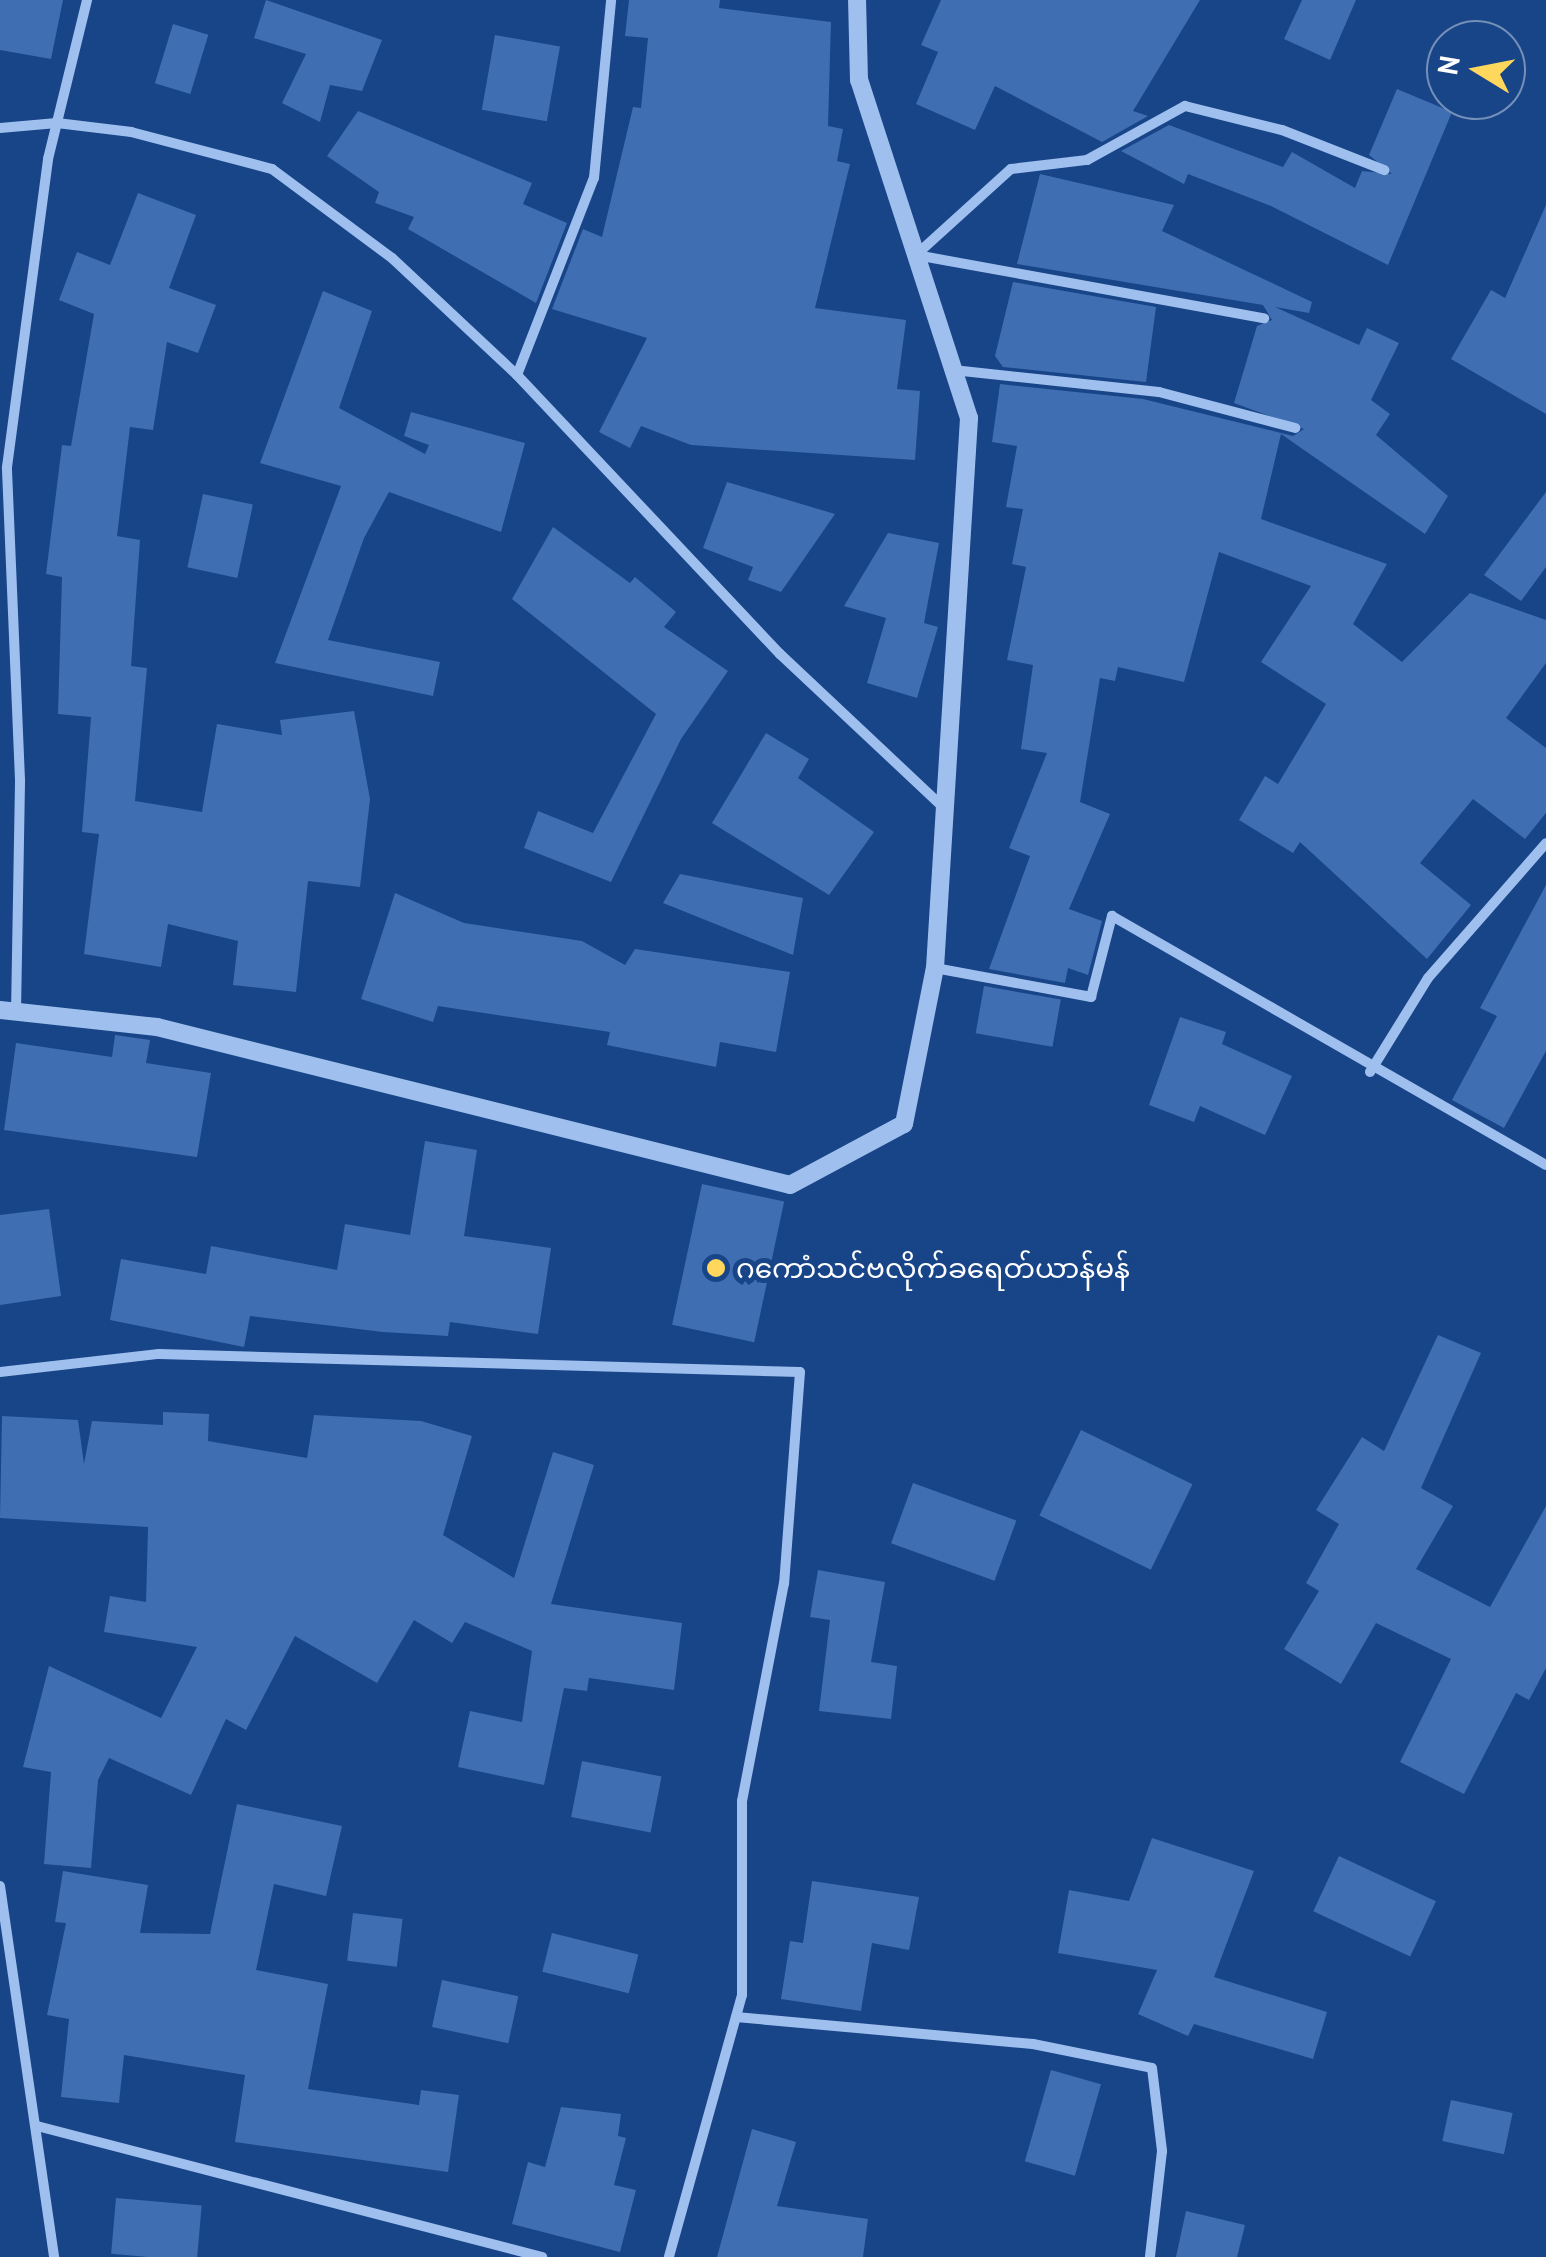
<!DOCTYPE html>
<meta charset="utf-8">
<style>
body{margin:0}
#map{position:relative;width:1546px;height:2257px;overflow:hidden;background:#184488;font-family:"PT Sans","Noto Sans Myanmar",sans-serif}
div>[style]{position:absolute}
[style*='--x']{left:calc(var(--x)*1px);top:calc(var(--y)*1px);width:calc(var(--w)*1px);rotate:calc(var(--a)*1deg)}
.building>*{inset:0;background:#406eb2;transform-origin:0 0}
.minor>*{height:10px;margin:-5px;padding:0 5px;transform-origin:5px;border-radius:5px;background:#9fc0ee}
.tertiary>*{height:18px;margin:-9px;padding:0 9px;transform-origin:9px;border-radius:9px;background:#9fc0ee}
.dots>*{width:28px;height:28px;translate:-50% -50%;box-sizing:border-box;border:5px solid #184488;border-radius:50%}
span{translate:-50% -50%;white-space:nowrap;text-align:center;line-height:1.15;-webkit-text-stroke:10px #184488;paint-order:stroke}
.poi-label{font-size:28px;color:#fff}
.left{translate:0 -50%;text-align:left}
.north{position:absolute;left:1426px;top:20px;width:100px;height:100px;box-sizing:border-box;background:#184488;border:2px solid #748fb8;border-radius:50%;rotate:280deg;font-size:28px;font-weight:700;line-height:40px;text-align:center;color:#fff}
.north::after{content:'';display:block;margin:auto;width:35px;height:45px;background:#ffd75c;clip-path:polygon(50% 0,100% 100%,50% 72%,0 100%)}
</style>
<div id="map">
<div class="building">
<i style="clip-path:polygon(0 0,63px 0,51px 59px,0 50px)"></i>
<i style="clip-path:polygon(266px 0,382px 40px,362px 91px,330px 85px,320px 122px,282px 103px,306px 54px,254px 38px)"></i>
<i style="clip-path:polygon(629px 0,720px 0,719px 8px,831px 22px,828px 126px,843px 129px,837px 161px,850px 164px,815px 308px,906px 320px,897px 389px,920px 391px,915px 460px,691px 445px,641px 426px,630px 448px,599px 432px,647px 338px,552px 309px,583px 229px,602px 237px,633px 107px,641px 108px,648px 38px,625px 36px)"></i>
<i style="clip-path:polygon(941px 0,1200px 0,1133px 111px,1148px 116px,1102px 142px,995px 86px,975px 130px,916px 104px,938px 52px,921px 45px)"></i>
<i style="clip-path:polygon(1302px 0,1356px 0,1330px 60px,1284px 39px)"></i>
<i style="left:173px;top:24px;width:37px;height:62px;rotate:17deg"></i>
<i style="left:495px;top:35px;width:66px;height:76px;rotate:10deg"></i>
<i style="clip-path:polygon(1397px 89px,1452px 112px,1388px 265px,1271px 206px,1188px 174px,1184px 184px,1121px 151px,1169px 125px,1283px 167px,1292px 152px,1355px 188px,1362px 171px,1392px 174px,1369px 155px)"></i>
<i style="clip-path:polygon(358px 111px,532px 183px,523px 204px,567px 223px,536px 303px,408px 229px,414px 217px,375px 203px,379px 192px,327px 156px)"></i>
<i style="clip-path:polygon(1040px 174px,1174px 205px,1162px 231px,1312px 302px,1309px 313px,1275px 307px,1359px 345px,1367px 328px,1399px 343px,1371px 400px,1390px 414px,1376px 435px,1448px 496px,1425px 534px,1281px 434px,1261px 519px,1387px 564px,1353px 624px,1402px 662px,1470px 593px,1546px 620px,1546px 663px,1506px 718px,1546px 748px,1546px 813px,1525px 839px,1473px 799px,1420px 863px,1471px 905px,1427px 959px,1300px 842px,1293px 853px,1239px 820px,1265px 776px,1278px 784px,1326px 704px,1261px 662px,1311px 586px,1219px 552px,1184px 682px,1118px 667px,1115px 681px,1100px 678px,1080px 802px,1110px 814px,1069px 909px,1102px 921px,1088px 975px,1068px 968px,1065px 983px,989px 969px,1030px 856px,1009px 848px,1047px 753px,1021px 749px,1033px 665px,1007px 660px,1026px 567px,1012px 564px,1023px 509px,1006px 507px,1017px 446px,992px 442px,1000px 384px,1143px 399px,1293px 436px,1304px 429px,1234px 403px,1257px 326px,1272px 320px,1263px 305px,1017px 264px)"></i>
<i style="clip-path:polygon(138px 193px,196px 215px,169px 288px,216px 305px,198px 353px,167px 342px,153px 430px,130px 427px,117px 536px,140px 540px,131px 666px,147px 668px,135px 801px,202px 812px,217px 724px,282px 735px,280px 720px,354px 711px,370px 799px,360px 887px,308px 881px,296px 992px,233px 985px,238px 941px,168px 924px,161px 967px,84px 954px,99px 834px,82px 832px,91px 717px,58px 714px,62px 577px,46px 574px,62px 445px,71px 446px,94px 314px,59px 300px,77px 252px,110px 265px)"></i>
<i style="clip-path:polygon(1546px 205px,1546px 414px,1451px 359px,1491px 290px,1505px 298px)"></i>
<i style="clip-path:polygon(1013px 282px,1156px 307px,1146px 382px,1003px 367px,995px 356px)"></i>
<i style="clip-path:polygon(323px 291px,372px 311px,339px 408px,425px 454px,429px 445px,404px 436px,411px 412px,525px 443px,501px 532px,389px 492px,364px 538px,328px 640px,440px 662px,433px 696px,275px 663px,341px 486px,260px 463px)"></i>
<i style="clip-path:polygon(727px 482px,835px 514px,781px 592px,748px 580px,753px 567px,703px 548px)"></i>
<i style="clip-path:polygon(1546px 492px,1546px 567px,1521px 601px,1484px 575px)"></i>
<i style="left:203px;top:494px;width:51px;height:75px;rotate:12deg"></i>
<i style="clip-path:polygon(553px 527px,630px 583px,635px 577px,676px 612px,664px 627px,728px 671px,681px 739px,611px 882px,524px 848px,538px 811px,593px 833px,656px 714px,512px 599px)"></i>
<i style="clip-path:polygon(888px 533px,939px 543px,924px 623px,938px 627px,917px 698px,867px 683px,886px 618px,844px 606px)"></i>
<i style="clip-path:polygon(766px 733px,809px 759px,798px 778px,874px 832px,829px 895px,712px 823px)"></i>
<i style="clip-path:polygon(680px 874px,803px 898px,793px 955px,663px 903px)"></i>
<i style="clip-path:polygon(1546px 885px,1546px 1051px,1504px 1128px,1452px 1100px,1497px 1016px,1480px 1008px)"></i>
<i style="clip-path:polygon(395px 893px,464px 923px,582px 941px,625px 965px,635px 949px,790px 972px,776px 1052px,720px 1042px,716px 1067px,607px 1045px,610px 1032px,438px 1006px,433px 1022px,361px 999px)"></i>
<i style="left:984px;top:986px;width:78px;height:48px;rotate:10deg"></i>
<i style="clip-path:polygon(1180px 1017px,1226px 1032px,1222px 1044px,1292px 1076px,1265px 1135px,1200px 1106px,1194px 1122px,1149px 1105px)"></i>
<i style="clip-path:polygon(115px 1035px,150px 1040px,146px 1063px,211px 1073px,197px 1157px,4px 1130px,16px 1043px,112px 1057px)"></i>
<i style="clip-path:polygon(425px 1141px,477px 1150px,464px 1236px,551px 1248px,538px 1334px,450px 1322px,448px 1336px,383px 1332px,250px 1316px,244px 1347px,110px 1320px,121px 1259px,206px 1274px,211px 1246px,337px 1270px,345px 1224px,410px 1235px)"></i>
<i style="left:702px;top:1184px;width:84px;height:144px;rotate:12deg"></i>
<i style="clip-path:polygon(49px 1209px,61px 1296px,0 1305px,0 1215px)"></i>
<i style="clip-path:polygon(1438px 1335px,1481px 1353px,1421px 1488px,1453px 1506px,1416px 1569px,1490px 1607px,1546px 1506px,1546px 1668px,1529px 1700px,1516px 1693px,1464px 1794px,1400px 1762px,1451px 1659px,1376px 1623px,1341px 1684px,1284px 1649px,1319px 1591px,1306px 1583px,1339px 1524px,1316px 1510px,1362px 1437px,1384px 1451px)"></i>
<i style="clip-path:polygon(163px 1412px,209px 1414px,208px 1441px,307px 1458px,314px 1415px,421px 1421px,472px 1436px,443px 1535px,514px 1578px,553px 1452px,594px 1465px,551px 1604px,682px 1623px,674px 1690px,589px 1678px,587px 1691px,564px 1688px,544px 1785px,458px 1767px,470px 1711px,522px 1722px,532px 1651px,465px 1622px,452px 1643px,414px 1620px,377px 1683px,295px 1636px,246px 1730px,226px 1719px,191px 1795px,109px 1758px,98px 1780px,91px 1868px,44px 1864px,51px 1772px,23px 1767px,49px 1666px,161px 1718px,197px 1647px,104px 1632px,110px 1596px,146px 1602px,148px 1527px,0 1518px,2px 1416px,78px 1420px,84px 1464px,92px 1421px,163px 1425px)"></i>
<i style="left:1081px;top:1430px;width:124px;height:95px;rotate:26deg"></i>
<i style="left:913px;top:1483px;width:110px;height:64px;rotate:20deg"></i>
<i style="clip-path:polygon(818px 1570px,885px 1582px,871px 1662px,897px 1666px,891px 1719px,819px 1711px,830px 1620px,810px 1617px)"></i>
<i style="left:582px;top:1761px;width:81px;height:57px;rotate:11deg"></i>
<i style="clip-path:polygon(237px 1804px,342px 1826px,326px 1896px,274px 1884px,256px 1970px,328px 1984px,308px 2089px,419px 2105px,421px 2090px,459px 2095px,448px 2172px,235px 2142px,245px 2075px,124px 2055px,119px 2103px,61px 2097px,69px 2019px,47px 2015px,66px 1923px,55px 1922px,63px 1871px,148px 1885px,140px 1933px,210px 1934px)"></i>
<i style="clip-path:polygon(1152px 1838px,1254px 1871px,1214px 1977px,1327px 2012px,1313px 2059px,1194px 2024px,1188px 2036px,1138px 2014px,1157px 1970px,1058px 1953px,1069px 1890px,1129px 1901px)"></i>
<i style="left:1339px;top:1856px;width:107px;height:61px;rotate:25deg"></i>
<i style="clip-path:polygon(812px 1881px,919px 1897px,909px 1950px,872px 1943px,861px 2011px,781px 1999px,790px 1941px,803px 1943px)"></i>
<i style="left:353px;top:1913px;width:50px;height:48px;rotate:7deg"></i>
<i style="left:552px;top:1933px;width:89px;height:40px;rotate:14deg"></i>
<i style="left:442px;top:1980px;width:78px;height:48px;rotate:12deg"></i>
<i style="left:1051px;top:2070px;width:52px;height:95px;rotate:16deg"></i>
<i style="left:1451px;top:2100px;width:63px;height:42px;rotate:12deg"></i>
<i style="clip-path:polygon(561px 2107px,621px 2114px,618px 2136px,626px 2138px,614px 2185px,636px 2190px,620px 2252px,512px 2224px,528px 2162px,545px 2167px)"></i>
<i style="clip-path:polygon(752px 2129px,796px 2142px,777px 2206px,868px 2219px,863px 2257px,717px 2257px)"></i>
<i style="left:116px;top:2198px;width:86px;height:56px;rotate:5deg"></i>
<i style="clip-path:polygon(1186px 2211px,1245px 2225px,1237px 2257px,1176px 2257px)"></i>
</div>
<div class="minor">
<i style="--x:0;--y:128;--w:57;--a:-5"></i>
<i style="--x:57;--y:123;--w:75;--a:6.9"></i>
<i style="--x:131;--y:132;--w:146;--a:14.7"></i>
<i style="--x:272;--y:169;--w:149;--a:36.6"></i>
<i style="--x:392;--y:258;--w:171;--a:43.1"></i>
<i style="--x:517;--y:375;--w:383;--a:46.7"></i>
<i style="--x:780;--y:654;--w:225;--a:43.2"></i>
<i style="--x:916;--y:255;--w:128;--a:-42.2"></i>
<i style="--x:1011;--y:169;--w:77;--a:-6.8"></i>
<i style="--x:1087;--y:160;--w:112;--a:-28.9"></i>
<i style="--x:1185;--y:106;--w:100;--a:13.9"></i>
<i style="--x:1282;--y:130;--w:110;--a:21.4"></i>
<i style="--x:916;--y:255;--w:354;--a:10.3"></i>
<i style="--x:953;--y:370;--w:207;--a:6.1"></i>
<i style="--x:1159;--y:392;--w:141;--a:14.8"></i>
<i style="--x:517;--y:375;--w:212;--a:-68.7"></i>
<i style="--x:594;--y:178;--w:179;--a:-84.5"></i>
<i style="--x:935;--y:968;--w:159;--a:10.5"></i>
<i style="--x:1091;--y:997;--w:84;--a:-75.5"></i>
<i style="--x:1112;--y:916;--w:500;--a:29.84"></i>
<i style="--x:16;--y:1012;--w:232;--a:-89"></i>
<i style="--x:20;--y:780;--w:313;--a:-92.4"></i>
<i style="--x:7;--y:467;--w:311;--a:-82.4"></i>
<i style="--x:48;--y:159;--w:164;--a:-76.2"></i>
<i style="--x:1370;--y:1072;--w:110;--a:-58.3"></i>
<i style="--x:1428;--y:978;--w:179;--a:-48.8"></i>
<i style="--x:0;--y:1372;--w:160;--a:-6.5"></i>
<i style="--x:159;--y:1354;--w:641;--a:1.61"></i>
<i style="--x:800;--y:1372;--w:212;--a:94.3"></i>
<i style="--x:784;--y:1583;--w:222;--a:100.9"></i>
<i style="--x:742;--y:1801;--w:194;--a:90"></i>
<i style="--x:742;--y:1995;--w:272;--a:105.6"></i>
<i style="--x:0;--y:1886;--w:375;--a:81.7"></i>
<i style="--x:736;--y:2017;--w:298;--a:5.2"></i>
<i style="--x:1033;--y:2044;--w:121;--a:11.4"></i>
<i style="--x:1152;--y:2068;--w:84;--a:83.1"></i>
<i style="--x:1162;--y:2151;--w:107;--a:96.5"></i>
<i style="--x:37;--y:2126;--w:522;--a:14.54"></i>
</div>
<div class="tertiary">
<i style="--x:0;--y:1010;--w:158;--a:6.2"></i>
<i style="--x:157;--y:1027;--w:652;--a:14.01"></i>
<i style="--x:790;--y:1185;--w:129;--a:-28.2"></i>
<i style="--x:904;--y:1124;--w:159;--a:-78.8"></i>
<i style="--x:935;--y:968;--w:551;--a:-86.46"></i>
<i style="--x:969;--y:418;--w:355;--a:-108"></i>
<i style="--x:859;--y:80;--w:80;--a:-91.4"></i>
</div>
<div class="dots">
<i style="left:716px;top:1268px;background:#ffd75c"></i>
</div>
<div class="poi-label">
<span class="left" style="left:736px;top:1268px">ဂကောံသင်ဗလိုက်ခရေတ်ယာန်မန်</span>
</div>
<div class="north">N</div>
</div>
